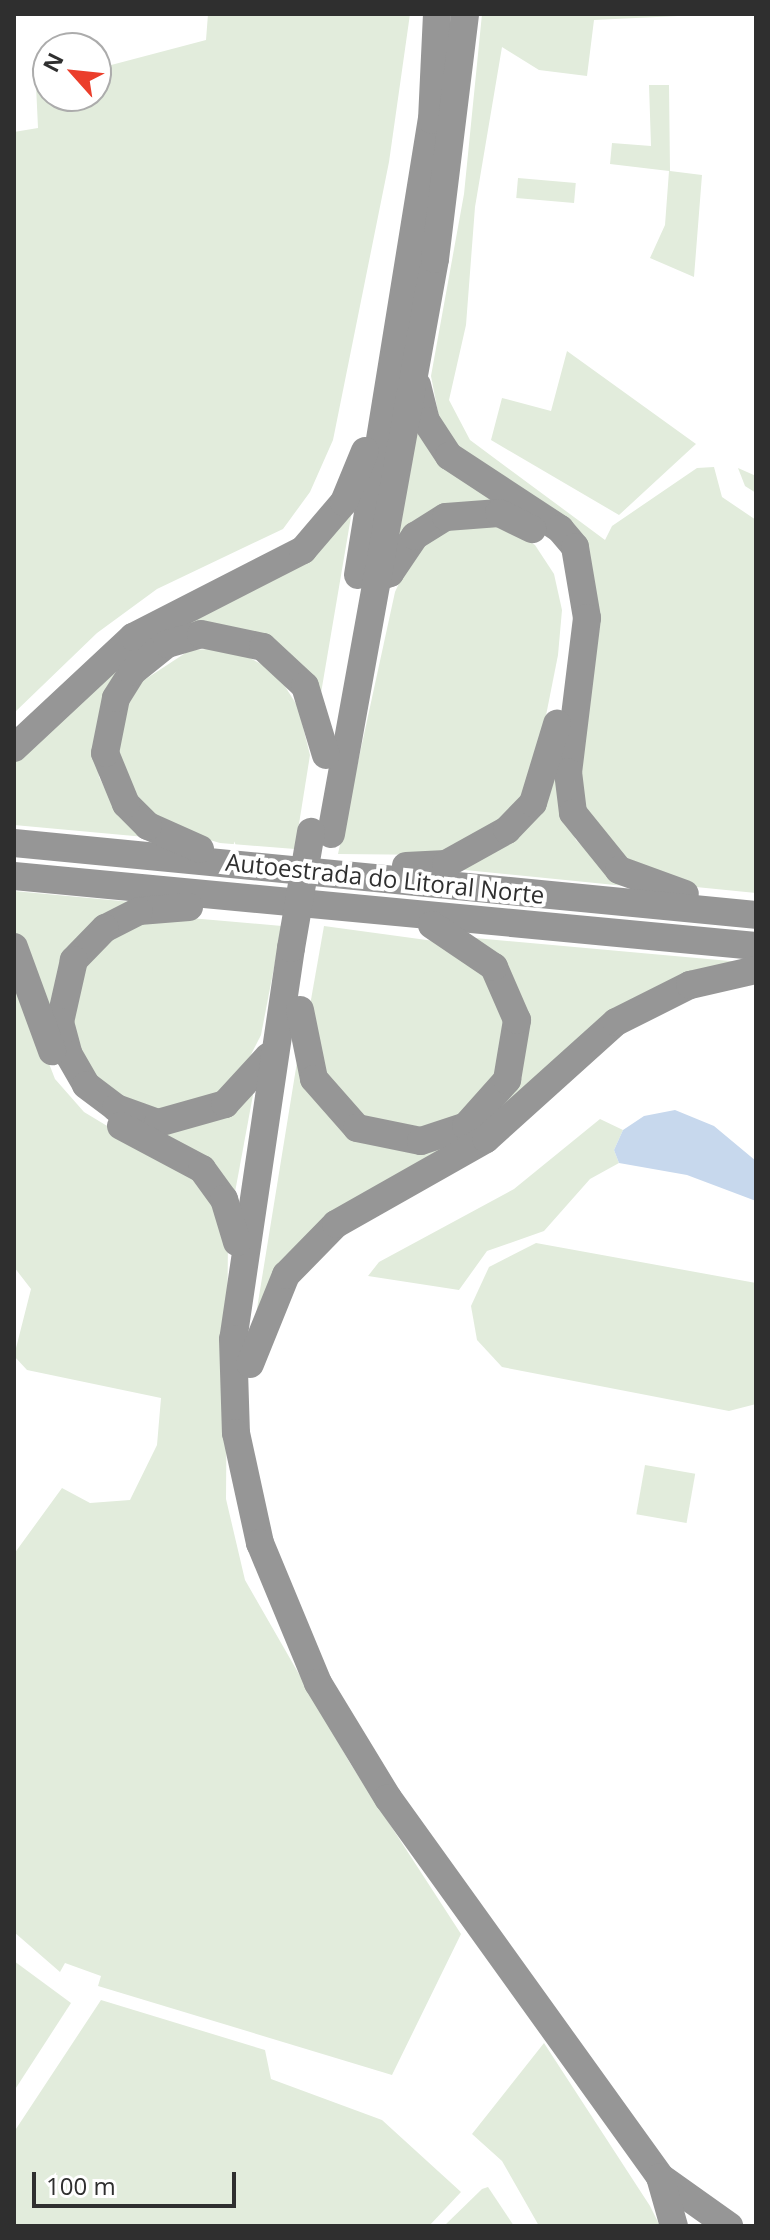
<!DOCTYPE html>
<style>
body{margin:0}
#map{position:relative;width:770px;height:2240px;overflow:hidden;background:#fff;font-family:"Open Sans",sans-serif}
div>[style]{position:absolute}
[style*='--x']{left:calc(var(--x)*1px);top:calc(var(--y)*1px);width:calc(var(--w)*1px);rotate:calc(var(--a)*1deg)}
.green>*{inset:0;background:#e2ecdc;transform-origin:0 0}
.water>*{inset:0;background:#c7d8ed}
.motorway>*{height:28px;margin:-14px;padding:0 14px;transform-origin:14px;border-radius:14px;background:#969696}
.motorway-bridge>*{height:28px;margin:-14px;padding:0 14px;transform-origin:14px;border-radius:14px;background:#969696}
span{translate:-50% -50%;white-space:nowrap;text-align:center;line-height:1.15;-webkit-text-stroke:8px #fff;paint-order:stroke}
.street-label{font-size:24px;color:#2f2f2f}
.frame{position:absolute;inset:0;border:16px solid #2f2f2f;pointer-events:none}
.north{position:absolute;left:32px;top:32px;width:80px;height:80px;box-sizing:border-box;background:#fff;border:2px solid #acacac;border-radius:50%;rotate:297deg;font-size:22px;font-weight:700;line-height:32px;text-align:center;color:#2f2f2f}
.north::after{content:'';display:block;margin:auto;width:28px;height:36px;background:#eb3e2b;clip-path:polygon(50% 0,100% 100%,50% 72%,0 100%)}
.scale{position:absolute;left:32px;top:2172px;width:204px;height:36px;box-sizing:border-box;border:4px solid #2f2f2f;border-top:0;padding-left:10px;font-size:24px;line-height:28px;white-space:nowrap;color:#2f2f2f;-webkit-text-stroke:6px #fff;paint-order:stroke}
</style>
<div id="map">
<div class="green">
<i style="clip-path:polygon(208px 14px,410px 14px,389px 162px,333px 440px,310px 492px,283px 529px,157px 589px,97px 633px,14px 713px,14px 132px,38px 128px,36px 85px,48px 82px,48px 96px,96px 96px,96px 69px,206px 40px)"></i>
<i style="clip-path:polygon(482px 14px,720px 14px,594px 20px,587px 76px,539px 70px,502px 47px,475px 207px,466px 325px,449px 400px,470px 440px,605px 540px,612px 526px,697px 468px,714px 467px,722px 497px,756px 520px,756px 893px,696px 887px,618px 858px,580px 801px,594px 581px,441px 428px,431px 376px,464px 194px)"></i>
<i style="clip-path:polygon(649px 85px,669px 85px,670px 171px,702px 175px,694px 277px,650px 258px,665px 225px,669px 171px,610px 164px,612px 143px,651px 146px)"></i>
<i style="left:518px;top:178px;width:58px;height:20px;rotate:5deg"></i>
<i style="clip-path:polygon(567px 351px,696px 444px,619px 515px,491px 440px,502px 398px,551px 411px)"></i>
<i style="clip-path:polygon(416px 418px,517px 510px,493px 503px,392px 550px)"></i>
<i style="clip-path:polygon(738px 468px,756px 476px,756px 493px,745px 486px)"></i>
<i style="clip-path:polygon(355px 493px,320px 699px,297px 666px,184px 630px,95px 736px,99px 777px,116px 810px,145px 837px,14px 825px,14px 754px,138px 644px,258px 586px)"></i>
<i style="clip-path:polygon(470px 521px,505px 526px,535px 545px,554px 574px,562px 610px,558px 655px,534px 776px,511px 813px,440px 855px,338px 854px,395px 592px,413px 553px,437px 532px)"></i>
<i style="clip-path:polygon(231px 648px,276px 672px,298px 707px,310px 755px,295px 849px,220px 843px,176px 830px,139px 803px,120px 769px,117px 727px,132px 688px,190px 650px)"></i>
<i style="clip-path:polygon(557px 752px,562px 808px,576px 840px,625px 886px,455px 869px,492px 853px)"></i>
<i style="clip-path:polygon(14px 891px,132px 902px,105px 916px,52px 1032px,14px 937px)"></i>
<i style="clip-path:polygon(156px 915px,282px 926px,261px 1035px,239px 1078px,204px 1104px,160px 1110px,121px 1099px,92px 1076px,73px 1042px,71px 1002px,88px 959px,121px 929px)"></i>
<i style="clip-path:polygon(324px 926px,434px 941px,472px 959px,499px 994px,505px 1034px,496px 1077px,466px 1113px,429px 1130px,358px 1115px,330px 1090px,309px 1011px)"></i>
<i style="clip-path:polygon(475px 938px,741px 962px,654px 990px,499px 1120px,346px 1207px,255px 1321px,297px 1062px,327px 1114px,454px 1140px,522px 1049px)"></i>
<i style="clip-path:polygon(14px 973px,55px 1079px,84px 1112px,200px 1182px,228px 1233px,226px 1499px,245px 1580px,350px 1763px,461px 1934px,392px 2075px,98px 1986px,101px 1976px,65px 1963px,60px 1972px,14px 1932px,14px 1554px,62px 1488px,90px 1503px,130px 1500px,157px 1445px,161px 1398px,27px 1370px,14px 1356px,31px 1289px,14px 1267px)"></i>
<i style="clip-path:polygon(255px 1084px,233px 1203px,150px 1126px)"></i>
<i style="clip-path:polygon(600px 1119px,623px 1130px,614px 1150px,619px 1163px,590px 1179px,544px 1231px,487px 1251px,459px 1290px,368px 1276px,379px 1262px,514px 1189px)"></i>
<i style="clip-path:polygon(536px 1243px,756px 1283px,756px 1404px,729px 1411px,502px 1367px,477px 1340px,471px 1306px,489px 1267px)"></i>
<i style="left:645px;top:1465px;width:51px;height:50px;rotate:10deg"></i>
<i style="clip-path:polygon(14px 1961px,71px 2003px,14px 2091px)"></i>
<i style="clip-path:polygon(101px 2000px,265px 2050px,271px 2079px,382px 2120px,461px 2192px,429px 2226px,14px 2226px,14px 2132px)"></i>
<i style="clip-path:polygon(544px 2043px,650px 2206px,660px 2226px,539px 2226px,502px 2161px,472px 2134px)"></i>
<i style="clip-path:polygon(488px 2187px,514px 2226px,444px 2226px,482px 2189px)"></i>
</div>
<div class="water">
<i style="clip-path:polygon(675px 1110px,714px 1126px,756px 1161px,756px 1201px,687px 1175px,619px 1163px,614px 1150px,623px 1130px,644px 1116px)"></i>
</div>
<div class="motorway">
<i style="--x:417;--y:385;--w:37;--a:76"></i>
<i style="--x:426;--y:421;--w:42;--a:56.7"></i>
<i style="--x:449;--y:456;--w:133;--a:33.3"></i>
<i style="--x:560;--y:529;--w:23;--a:50"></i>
<i style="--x:575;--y:547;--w:72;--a:80.4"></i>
<i style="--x:587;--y:618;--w:155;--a:97"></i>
<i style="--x:568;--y:772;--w:41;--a:83"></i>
<i style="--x:573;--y:813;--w:73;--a:51.1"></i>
<i style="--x:619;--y:870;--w:70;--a:20"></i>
<i style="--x:358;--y:575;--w:461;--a:-80.8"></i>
<i style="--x:432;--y:120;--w:106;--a:-87.3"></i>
<i style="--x:377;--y:578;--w:14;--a:-21"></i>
<i style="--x:390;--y:573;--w:45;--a:-56"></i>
<i style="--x:415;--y:536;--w:36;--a:-32"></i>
<i style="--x:446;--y:517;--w:53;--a:-4.3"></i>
<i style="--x:499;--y:513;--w:37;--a:26"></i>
<i style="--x:14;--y:748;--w:163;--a:-43"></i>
<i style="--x:133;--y:637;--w:191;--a:-27.1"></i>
<i style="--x:303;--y:550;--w:63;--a:-49.5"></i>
<i style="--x:344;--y:502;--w:55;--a:-67.6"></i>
<i style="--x:331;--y:834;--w:584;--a:-79.75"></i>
<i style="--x:435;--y:259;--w:247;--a:-83"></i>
<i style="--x:14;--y:843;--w:745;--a:5.54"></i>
<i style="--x:200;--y:849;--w:57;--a:-156.1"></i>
<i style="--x:148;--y:826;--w:31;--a:-135"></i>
<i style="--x:126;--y:804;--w:55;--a:-112.4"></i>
<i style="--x:105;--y:753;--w:56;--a:-78.7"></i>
<i style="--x:116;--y:698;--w:31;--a:-58"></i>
<i style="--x:132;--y:672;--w:45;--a:-38.7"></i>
<i style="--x:167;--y:644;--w:35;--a:-16"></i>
<i style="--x:201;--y:634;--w:63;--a:11.8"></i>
<i style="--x:263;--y:647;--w:57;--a:42.9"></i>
<i style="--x:305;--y:686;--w:72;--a:73.1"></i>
<i style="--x:406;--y:866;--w:40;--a:-2.9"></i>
<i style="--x:446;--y:864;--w:70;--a:-29.1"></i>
<i style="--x:507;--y:830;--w:37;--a:-46"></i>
<i style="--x:533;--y:803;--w:83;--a:-73.1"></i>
<i style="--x:14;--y:876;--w:745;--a:5.39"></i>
<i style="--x:189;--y:907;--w:50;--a:175.4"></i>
<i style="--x:139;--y:911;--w:38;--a:153"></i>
<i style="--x:105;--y:928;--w:45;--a:134.1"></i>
<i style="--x:74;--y:960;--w:64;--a:102.7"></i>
<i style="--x:60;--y:1022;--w:34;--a:75"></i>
<i style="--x:69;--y:1055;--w:34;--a:60"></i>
<i style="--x:86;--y:1085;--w:38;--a:37"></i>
<i style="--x:116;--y:1108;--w:45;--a:19.7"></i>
<i style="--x:158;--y:1123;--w:70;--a:-15.8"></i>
<i style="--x:225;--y:1104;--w:64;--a:-47.5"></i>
<i style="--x:14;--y:947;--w:111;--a:69.9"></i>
<i style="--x:291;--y:948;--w:395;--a:98.4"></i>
<i style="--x:233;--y:1339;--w:94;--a:88.2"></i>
<i style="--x:236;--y:1433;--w:113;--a:77.7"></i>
<i style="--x:260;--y:1543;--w:152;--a:67.5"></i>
<i style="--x:318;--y:1683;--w:135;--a:58.7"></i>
<i style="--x:388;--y:1798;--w:467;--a:54.3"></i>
<i style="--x:660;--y:2177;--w:85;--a:35.4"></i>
<i style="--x:300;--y:1010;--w:70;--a:78.5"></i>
<i style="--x:314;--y:1079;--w:65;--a:48.7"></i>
<i style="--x:357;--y:1128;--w:65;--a:11.5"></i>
<i style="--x:421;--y:1141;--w:47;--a:-18.4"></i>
<i style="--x:466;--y:1126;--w:62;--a:-48.3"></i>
<i style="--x:507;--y:1080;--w:61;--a:-80.5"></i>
<i style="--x:517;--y:1020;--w:58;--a:-113.5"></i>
<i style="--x:494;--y:967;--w:75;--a:-145.9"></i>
<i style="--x:121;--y:1126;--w:92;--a:28"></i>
<i style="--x:202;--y:1169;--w:37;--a:54"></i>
<i style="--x:224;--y:1199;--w:45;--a:73.2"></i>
<i style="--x:250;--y:1364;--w:96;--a:-68"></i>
<i style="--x:286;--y:1275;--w:71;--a:-45.6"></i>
<i style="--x:336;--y:1224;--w:172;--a:-29.5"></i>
<i style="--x:486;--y:1139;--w:175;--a:-42"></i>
<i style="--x:616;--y:1022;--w:83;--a:-26.6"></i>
<i style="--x:690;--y:985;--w:68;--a:-12.8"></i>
<i style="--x:660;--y:2177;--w:51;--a:74.1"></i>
</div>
<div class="motorway-bridge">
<i style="--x:291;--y:948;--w:118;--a:-80.2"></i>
</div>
<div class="street-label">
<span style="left:385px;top:878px;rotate:6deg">Autoestrada do Litoral Norte</span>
</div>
<div class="frame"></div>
<div class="north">N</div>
<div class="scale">100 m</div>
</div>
